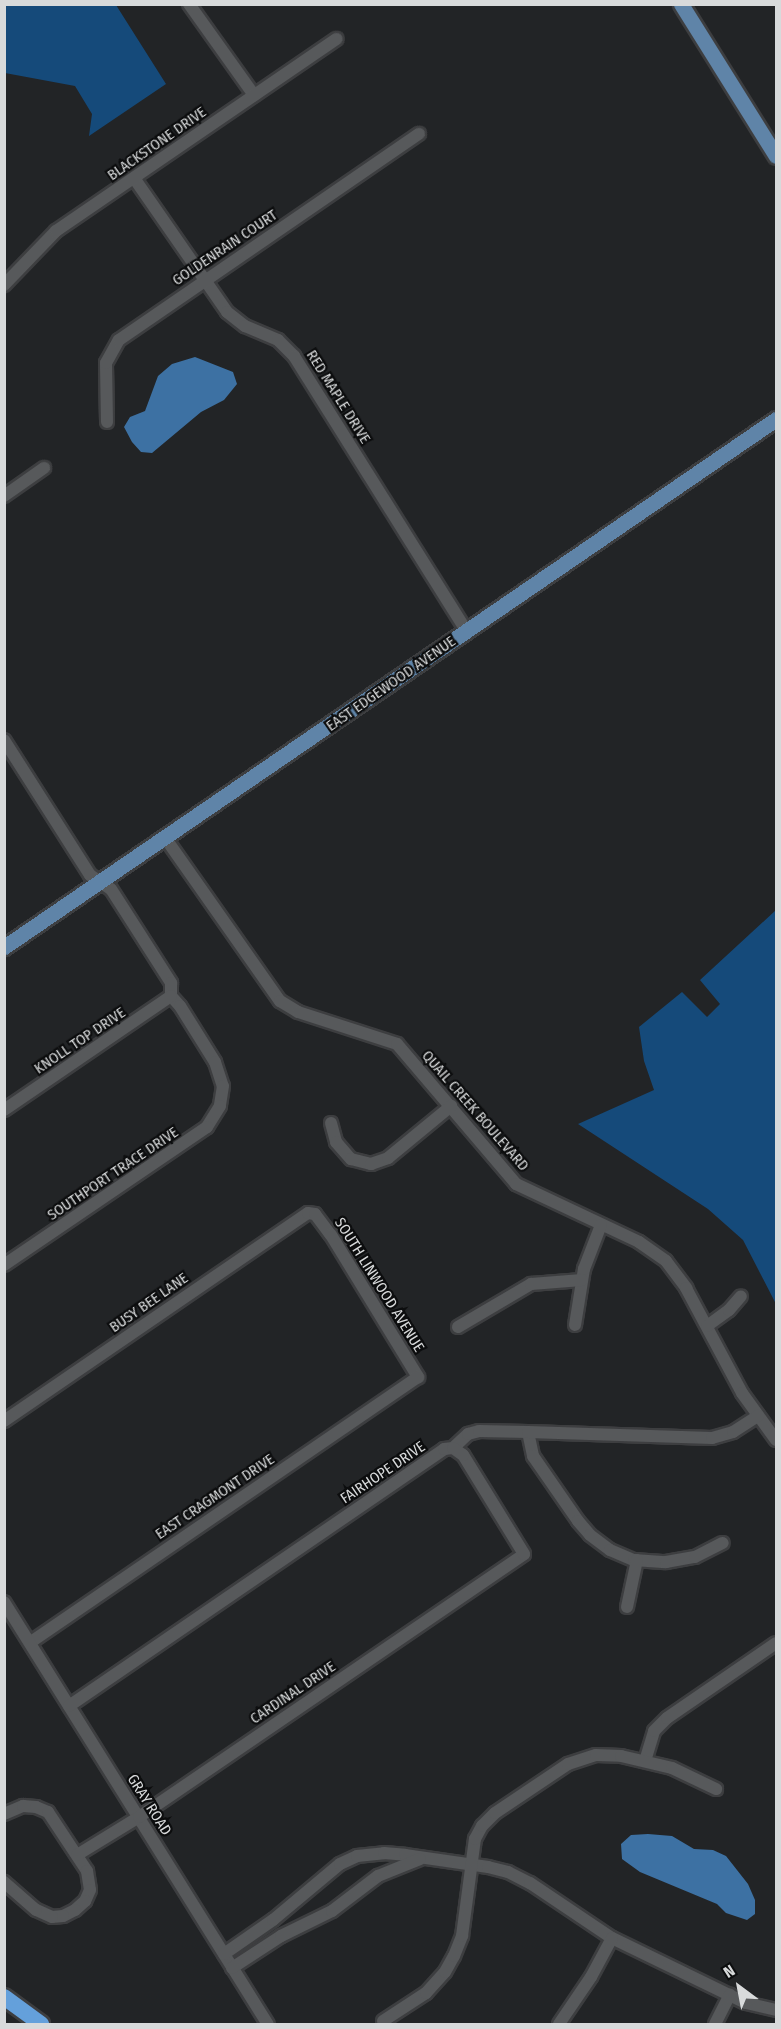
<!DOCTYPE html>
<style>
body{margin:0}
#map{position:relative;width:781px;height:2029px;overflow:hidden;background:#222426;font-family:"Fira Sans Condensed",sans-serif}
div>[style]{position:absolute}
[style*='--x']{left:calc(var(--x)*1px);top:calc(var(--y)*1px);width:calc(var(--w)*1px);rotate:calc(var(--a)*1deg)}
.forest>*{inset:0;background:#154a7a}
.water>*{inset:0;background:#3d71a3}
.roads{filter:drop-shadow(2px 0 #3d3e40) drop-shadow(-2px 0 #3d3e40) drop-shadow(0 2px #3d3e40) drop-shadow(0 -2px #3d3e40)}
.minor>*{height:12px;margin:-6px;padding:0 6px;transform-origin:6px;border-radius:6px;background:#57595b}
.major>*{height:15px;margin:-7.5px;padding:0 7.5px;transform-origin:7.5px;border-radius:7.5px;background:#5f84a8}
.highway>*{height:16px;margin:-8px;padding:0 8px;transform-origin:8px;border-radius:8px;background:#64a0db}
span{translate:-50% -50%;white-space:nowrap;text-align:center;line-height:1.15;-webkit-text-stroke:4.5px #0c0d0e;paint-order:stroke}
.street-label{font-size:15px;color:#d8dadb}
.frame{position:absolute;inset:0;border:6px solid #d8dadb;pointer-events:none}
.north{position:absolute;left:709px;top:1957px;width:60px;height:60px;-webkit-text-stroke:4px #0c0d0e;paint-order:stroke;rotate:328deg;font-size:16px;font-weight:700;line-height:24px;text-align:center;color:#d8dadb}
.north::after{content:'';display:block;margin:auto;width:21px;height:27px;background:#d8dadb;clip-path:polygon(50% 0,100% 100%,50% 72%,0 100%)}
</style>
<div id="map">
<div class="forest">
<i style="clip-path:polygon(4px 5px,116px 5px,166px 84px,89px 136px,92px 114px,75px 86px,5px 73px)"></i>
<i style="clip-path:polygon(776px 910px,776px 1304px,743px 1240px,708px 1209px,578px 1124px,654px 1090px,644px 1061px,639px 1027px,682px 992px,707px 1017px,720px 1004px,700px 980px)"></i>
</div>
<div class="water">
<i style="clip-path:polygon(195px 357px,233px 372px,237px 384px,224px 400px,201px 412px,152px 453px,141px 452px,132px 442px,124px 427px,130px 417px,145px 411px,158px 376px,172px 364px)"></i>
<i style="clip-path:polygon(648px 1834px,672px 1836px,694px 1849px,713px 1850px,726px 1856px,748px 1884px,755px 1900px,755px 1914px,747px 1920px,726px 1913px,717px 1904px,640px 1872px,622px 1859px,621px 1844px,631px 1835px)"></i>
</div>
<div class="roads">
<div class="minor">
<i style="--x:189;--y:4;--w:112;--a:54.5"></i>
<i style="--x:134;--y:178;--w:163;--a:55.2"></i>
<i style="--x:227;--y:312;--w:23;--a:38"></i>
<i style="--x:245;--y:326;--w:36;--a:23"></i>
<i style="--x:278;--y:340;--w:23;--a:45"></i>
<i style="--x:294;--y:356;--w:326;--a:57.9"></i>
<i style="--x:4;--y:285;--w:75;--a:-46.1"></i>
<i style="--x:56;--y:231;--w:340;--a:-34.4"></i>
<i style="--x:107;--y:422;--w:59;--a:-91"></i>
<i style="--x:106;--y:363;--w:26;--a:-61"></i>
<i style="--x:119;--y:340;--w:364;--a:-34.5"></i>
<i style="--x:4;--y:496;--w:49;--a:-35"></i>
<i style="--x:4;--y:740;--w:160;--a:57.5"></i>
<i style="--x:90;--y:875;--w:25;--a:34"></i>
<i style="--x:111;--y:889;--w:112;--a:57.4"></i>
<i style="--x:171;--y:983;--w:13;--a:90"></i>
<i style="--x:171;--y:996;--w:13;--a:48"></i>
<i style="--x:180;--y:1006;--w:66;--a:58"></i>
<i style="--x:215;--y:1062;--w:25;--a:72"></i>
<i style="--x:223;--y:1086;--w:20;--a:99"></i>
<i style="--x:220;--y:1106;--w:25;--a:122"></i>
<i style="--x:207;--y:1127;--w:245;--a:145.8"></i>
<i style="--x:166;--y:839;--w:198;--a:54.9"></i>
<i style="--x:280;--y:1001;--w:21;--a:31"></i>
<i style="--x:298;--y:1012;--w:104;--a:17.9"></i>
<i style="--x:397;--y:1044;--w:184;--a:49.6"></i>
<i style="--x:516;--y:1184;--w:136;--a:25.2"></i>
<i style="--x:639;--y:1242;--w:33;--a:35"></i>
<i style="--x:666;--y:1261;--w:34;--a:53"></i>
<i style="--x:686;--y:1288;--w:119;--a:61.9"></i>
<i style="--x:742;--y:1393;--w:58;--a:54.1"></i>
<i style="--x:4;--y:1110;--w:202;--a:-34.3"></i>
<i style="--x:331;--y:1123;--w:20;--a:75"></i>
<i style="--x:336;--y:1142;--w:23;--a:49"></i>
<i style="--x:351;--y:1159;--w:21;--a:14"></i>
<i style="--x:371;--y:1164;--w:18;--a:-19"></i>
<i style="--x:388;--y:1158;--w:82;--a:-39.5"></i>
<i style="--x:575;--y:1325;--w:57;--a:-80.9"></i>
<i style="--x:584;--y:1269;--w:47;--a:-68.9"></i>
<i style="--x:707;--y:1326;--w:27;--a:-36"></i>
<i style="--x:729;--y:1310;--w:18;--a:-49"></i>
<i style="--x:458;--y:1327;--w:85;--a:-30.5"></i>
<i style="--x:531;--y:1284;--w:51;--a:-4.5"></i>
<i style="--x:4;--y:1421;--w:368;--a:-34.4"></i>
<i style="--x:308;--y:1213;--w:7;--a:8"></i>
<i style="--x:315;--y:1214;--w:26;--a:53"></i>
<i style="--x:331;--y:1235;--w:167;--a:58.5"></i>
<i style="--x:418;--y:1377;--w:470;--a:145.6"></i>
<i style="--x:528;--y:1432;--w:25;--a:78"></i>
<i style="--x:533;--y:1456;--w:79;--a:55.3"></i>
<i style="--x:578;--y:1521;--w:18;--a:49"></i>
<i style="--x:590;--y:1535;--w:25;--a:37"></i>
<i style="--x:610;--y:1550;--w:26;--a:23"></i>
<i style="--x:634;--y:1560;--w:32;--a:4"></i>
<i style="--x:666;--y:1562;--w:29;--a:-10"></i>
<i style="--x:695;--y:1557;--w:31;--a:-27"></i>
<i style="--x:4;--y:1602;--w:498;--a:58"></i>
<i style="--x:627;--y:1607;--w:48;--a:-78"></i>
<i style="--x:69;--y:1706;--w:455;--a:-34.4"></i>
<i style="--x:444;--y:1449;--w:9;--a:-6"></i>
<i style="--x:453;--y:1448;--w:21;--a:-43"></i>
<i style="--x:468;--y:1434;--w:11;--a:-15"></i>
<i style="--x:479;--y:1431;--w:49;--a:1.2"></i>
<i style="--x:528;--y:1432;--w:184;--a:1.9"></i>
<i style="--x:712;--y:1438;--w:22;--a:-16"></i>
<i style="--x:733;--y:1432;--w:30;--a:-33"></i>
<i style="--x:645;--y:1761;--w:31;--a:-73"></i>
<i style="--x:654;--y:1731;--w:18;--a:-45"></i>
<i style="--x:667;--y:1718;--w:132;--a:-34.5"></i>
<i style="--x:4;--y:1814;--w:21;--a:-23"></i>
<i style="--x:23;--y:1806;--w:13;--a:4"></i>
<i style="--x:36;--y:1807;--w:13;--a:23"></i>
<i style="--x:48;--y:1812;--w:71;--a:56.5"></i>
<i style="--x:87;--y:1871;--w:19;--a:81"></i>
<i style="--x:90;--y:1890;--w:12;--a:114"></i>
<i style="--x:85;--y:1901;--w:13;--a:138"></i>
<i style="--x:75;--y:1910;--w:13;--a:153"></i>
<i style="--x:63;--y:1916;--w:11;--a:175"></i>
<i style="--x:52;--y:1917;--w:17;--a:-156"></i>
<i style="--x:36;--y:1910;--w:43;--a:-138.8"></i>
<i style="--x:77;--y:1855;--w:73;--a:-31.5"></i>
<i style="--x:139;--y:1817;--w:466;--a:-34.3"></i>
<i style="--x:524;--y:1554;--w:116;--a:-121.6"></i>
<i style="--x:463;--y:1455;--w:12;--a:-145"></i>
<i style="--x:224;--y:1954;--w:60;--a:-34.8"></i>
<i style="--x:273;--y:1920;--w:87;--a:-39.9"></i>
<i style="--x:340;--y:1864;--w:19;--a:-25"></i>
<i style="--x:357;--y:1856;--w:27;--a:-6"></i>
<i style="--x:384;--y:1853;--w:21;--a:5"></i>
<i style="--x:405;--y:1855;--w:84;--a:8.2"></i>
<i style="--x:488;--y:1867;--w:21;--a:14"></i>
<i style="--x:508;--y:1872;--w:25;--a:27"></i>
<i style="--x:530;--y:1883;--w:99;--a:33.9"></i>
<i style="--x:612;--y:1938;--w:149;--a:25.9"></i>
<i style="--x:746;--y:2003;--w:31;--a:13"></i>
<i style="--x:232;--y:1968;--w:59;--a:-33.1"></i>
<i style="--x:281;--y:1936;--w:57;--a:-26.1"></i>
<i style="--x:332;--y:1911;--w:58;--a:-37.3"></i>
<i style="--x:378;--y:1876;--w:45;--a:-22"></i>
<i style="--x:383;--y:2021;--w:51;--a:-33.1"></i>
<i style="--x:426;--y:1993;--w:28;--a:-48"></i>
<i style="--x:445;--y:1972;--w:18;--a:-61"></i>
<i style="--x:454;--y:1956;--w:22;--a:-68"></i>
<i style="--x:462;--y:1936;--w:98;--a:-82.4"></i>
<i style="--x:475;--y:1839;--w:15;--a:-62"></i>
<i style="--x:482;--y:1826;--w:18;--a:-45"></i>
<i style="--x:495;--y:1813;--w:88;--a:-33.9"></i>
<i style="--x:568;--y:1764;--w:29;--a:-18"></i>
<i style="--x:596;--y:1755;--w:25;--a:2"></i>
<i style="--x:621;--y:1756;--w:52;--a:13.2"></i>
<i style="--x:672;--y:1768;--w:49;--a:25.5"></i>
<i style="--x:559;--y:2024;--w:57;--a:-55.8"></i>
<i style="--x:591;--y:1977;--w:44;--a:-61.7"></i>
<i style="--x:715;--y:2024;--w:33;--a:-63"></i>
</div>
<div class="major">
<i style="--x:681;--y:4;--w:179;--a:58"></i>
<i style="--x:4;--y:947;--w:935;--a:-34.37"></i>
</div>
<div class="highway">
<i style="--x:4;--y:1997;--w:46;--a:36.1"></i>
</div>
</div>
<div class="street-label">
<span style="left:157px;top:144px;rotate:-35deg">BLACKSTONE DRIVE</span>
<span style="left:225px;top:248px;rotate:-34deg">GOLDENRAIN COURT</span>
<span style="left:338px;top:397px;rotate:58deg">RED MAPLE DRIVE</span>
<span style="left:391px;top:684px;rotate:-35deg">EAST EDGEWOOD AVENUE</span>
<span style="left:80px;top:1041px;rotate:-34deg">KNOLL TOP DRIVE</span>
<span style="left:475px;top:1111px;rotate:49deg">QUAIL CREEK BOULEVARD</span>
<span style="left:113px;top:1174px;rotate:-34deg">SOUTHPORT TRACE DRIVE</span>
<span style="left:379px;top:1285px;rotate:58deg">SOUTH LINWOOD AVENUE</span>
<span style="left:149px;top:1303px;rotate:-35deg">BUSY BEE LANE</span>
<span style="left:383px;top:1473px;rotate:-34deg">FAIRHOPE DRIVE</span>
<span style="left:215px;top:1497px;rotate:-34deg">EAST CRAGMONT DRIVE</span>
<span style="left:293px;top:1693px;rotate:-34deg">CARDINAL DRIVE</span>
<span style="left:149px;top:1805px;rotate:58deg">GRAY ROAD</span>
</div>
<div class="frame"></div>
<div class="north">N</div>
</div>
